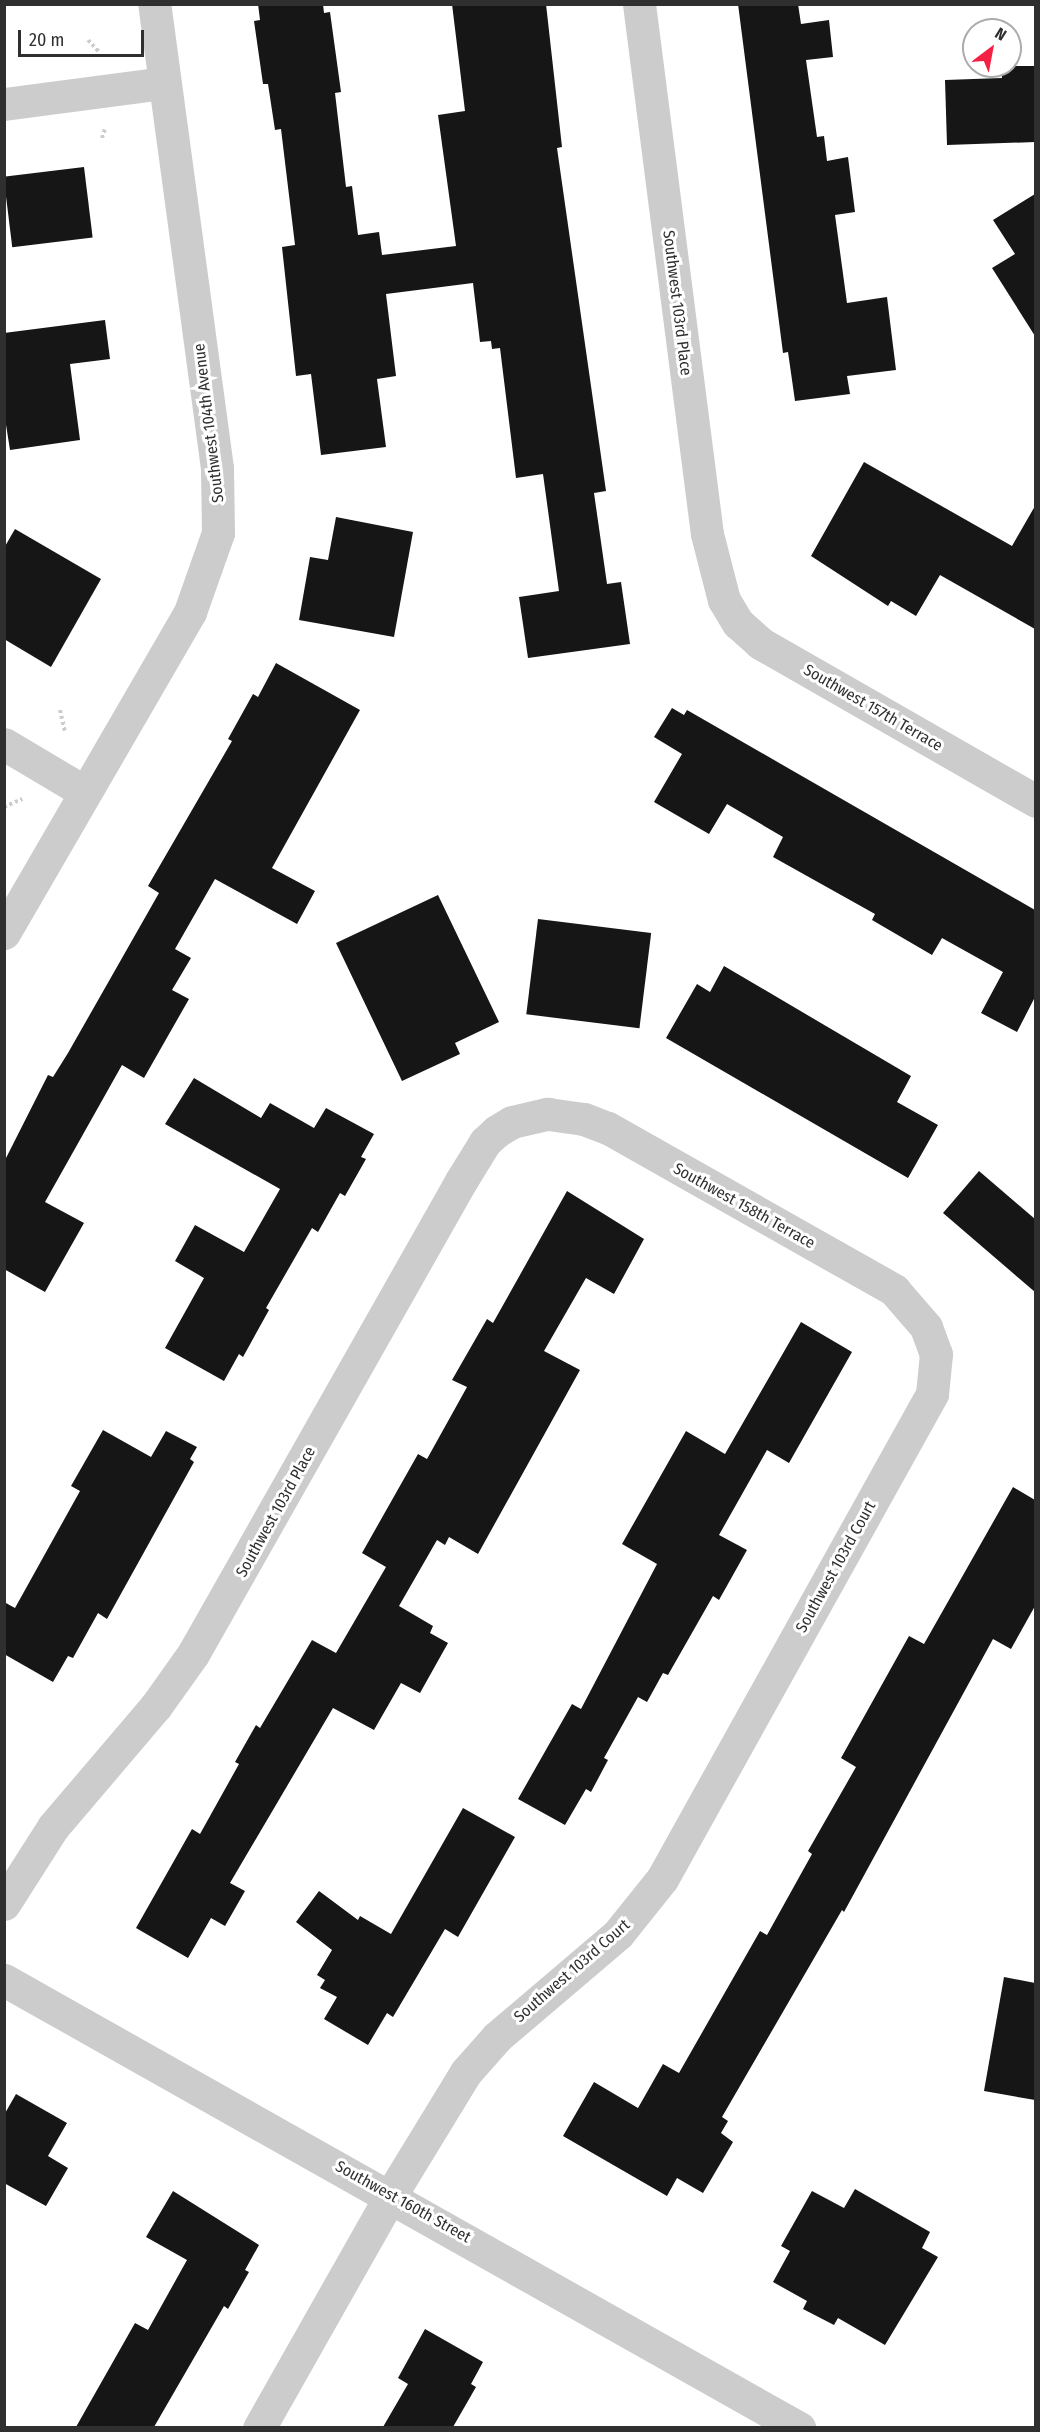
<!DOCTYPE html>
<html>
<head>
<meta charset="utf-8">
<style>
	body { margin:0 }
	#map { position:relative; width:1040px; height:2432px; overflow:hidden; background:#fff; font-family:"Fira Sans Condensed",sans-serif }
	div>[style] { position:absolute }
	.building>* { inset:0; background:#161616; transform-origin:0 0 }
	.path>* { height:4px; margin-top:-2px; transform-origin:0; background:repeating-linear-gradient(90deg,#ccc 0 3px,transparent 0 6px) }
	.minor>* { height:33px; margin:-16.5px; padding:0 16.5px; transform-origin:16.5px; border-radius:16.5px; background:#ccc }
	.tertiary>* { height:33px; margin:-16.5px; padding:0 16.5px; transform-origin:16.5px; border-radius:16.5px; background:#ccc }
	span { translate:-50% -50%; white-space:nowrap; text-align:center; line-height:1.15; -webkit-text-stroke:6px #fff; paint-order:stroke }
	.street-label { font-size:16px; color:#2f2f2f }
	.frame { position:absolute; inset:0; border:6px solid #2f2f2f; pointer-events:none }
	.north { position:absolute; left:962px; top:18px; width:60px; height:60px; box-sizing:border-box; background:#fff; border:2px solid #acacac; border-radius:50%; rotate:32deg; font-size:16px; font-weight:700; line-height:24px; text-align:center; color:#2f2f2f }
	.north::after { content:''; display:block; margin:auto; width:21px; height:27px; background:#f62045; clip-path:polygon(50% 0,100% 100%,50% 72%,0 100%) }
	.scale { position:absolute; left:18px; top:30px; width:126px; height:27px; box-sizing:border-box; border:3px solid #2f2f2f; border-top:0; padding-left:8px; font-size:18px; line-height:21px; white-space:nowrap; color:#2f2f2f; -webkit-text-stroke:4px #fff; paint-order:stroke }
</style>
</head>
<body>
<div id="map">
	<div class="building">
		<div style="clip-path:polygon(258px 4px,323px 4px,324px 13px,330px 12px,341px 92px,335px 93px,346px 187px,352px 186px,358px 235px,379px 232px,382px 255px,456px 246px,438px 115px,465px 111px,452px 4px,546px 4px,562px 147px,557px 148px,606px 491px,594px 493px,607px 584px,621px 582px,630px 644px,528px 658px,519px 597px,559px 591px,543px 474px,516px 478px,500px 348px,492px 349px,491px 341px,480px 342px,473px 283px,386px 294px,396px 376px,377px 379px,386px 447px,321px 455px,311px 374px,296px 376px,282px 247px,295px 245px,281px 129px,275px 130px,268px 84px,263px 84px,254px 21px,260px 20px)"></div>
		<div style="clip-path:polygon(738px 4px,798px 4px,801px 24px,829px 20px,833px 57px,806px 60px,817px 137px,824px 136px,827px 161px,848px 157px,855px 212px,835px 215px,847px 303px,887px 297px,896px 370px,847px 376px,850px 394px,795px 401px,788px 352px,783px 353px)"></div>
		<div style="clip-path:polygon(1001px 66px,1035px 66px,1035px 142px,947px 145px,945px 80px,1002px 78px)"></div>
		<div style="left:84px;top:167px;width:71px;height:81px;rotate:83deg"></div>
		<div style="clip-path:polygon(1035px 194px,1035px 336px,992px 268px,1015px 254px,993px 220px)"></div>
		<div style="clip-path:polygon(105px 320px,110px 359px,70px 364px,80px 440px,10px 450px,4px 412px,4px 333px)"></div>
		<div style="clip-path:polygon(864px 462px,1012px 546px,1035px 506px,1035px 629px,940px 575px,916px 616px,891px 601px,888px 606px,811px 556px)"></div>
		<div style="clip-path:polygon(336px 517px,413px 532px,394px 637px,299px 620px,310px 557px,328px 560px)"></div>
		<div style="clip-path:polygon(15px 529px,101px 579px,51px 667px,4px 639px,4px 548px)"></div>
		<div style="clip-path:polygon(276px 663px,360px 710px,272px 868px,315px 891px,297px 924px,215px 879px,175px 949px,191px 958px,172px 990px,189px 999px,144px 1078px,122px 1065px,45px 1202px,84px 1223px,45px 1292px,4px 1269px,4px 1162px,48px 1075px,53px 1077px,68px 1053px,159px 893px,148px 886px,232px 741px,228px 739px,253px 694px,258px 697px)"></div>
		<div style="clip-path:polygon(672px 708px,684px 715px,687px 710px,1035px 910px,1035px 997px,1017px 1032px,981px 1013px,1003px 972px,942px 938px,932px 955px,872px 920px,875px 914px,773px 857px,783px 837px,727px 804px,709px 834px,654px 802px,682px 754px,654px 737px)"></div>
		<div style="clip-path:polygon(438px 895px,499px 1022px,455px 1043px,460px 1054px,402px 1081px,336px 943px)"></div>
		<div style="left:538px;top:919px;width:114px;height:96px;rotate:7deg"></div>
		<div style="clip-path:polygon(724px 966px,911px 1076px,897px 1102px,938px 1125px,908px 1178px,666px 1038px,697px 984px,710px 992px)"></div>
		<div style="clip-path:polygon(194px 1078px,261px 1118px,270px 1103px,314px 1128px,326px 1108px,374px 1134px,361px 1157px,366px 1159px,345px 1196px,340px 1193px,318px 1232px,312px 1228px,266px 1308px,269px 1310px,243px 1357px,239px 1354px,224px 1381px,165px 1348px,204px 1278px,175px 1261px,195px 1225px,244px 1252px,280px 1189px,165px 1124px)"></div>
		<div style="clip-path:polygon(979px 1171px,1035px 1219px,1035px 1292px,943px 1213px)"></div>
		<div style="clip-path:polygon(567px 1191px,644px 1239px,614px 1294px,586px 1278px,544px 1351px,580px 1370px,478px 1554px,449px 1537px,445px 1545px,437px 1540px,399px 1606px,433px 1626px,430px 1633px,448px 1643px,420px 1693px,401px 1683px,374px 1730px,333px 1708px,230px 1883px,245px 1891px,225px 1926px,211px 1918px,188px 1958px,136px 1928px,192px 1829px,200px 1834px,239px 1764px,235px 1762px,256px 1725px,260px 1728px,312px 1640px,336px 1653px,386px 1567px,362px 1553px,418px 1454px,427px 1459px,467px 1387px,452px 1380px,487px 1319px,493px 1323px)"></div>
		<div style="clip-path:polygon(801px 1322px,852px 1352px,789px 1463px,767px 1450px,719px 1535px,747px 1550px,719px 1600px,713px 1596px,668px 1675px,663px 1673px,647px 1702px,638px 1697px,604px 1758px,608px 1760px,591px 1792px,586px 1789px,565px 1825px,518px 1799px,572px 1704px,581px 1709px,657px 1564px,622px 1544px,686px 1431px,725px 1454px)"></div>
		<div style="clip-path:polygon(103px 1430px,151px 1457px,166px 1431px,197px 1447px,190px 1459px,194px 1462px,107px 1619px,98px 1613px,73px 1658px,68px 1656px,53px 1682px,4px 1654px,4px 1602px,15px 1608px,80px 1491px,71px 1486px)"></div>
		<div style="clip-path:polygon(1013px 1487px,1035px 1500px,1035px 1606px,1011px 1649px,993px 1639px,844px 1912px,842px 1910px,722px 2117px,728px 2121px,721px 2133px,733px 2142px,703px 2193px,677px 2178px,667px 2196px,563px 2136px,594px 2082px,638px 2108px,663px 2064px,679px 2073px,760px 1931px,767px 1935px,812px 1854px,808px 1851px,856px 1767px,841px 1758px,909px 1636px,924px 1644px)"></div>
		<div style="clip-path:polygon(463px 1808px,515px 1837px,458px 1937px,445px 1929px,393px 2017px,387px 2013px,368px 2045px,324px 2019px,337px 1997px,320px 1988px,325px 1980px,317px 1975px,332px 1950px,296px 1922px,319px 1891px,358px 1920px,360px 1916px,391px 1934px)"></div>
		<div style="clip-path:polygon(1004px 1977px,1035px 1983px,1035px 2100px,984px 2091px)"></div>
		<div style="clip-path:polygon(16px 2094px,67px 2123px,48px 2156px,68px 2168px,46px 2206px,4px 2183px,4px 2115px)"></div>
		<div style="clip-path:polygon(855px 2189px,930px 2232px,922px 2248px,938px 2257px,885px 2345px,838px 2318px,834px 2325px,803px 2309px,807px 2301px,773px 2282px,790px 2251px,781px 2246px,812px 2191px,844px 2208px)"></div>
		<div style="clip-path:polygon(173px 2191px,259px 2245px,245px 2270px,249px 2272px,228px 2309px,224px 2306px,154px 2427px,76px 2427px,135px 2323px,148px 2330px,187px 2260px,146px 2237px)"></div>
		<div style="clip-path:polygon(425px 2329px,483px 2362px,471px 2384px,476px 2387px,453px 2427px,383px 2427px,408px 2384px,398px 2378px)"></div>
	</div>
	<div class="path">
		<div style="left:88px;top:40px;width:18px;rotate:47deg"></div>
		<div style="left:102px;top:138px;width:9px;rotate:-72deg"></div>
		<div style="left:60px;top:710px;width:22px;rotate:77deg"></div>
		<div style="left:4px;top:807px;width:20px;rotate:-24deg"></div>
	</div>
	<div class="minor">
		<div style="left:639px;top:4px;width:534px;rotate:82.69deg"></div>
		<div style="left:707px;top:534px;width:68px;rotate:75.6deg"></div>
		<div style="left:724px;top:600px;width:27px;rotate:59deg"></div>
		<div style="left:738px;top:623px;width:30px;rotate:42deg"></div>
		<div style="left:760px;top:643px;width:318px;rotate:29.8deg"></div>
		<div style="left:4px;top:104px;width:161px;rotate:-7.5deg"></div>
		<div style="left:4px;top:744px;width:94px;rotate:30.7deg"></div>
		<div style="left:4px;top:933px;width:371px;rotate:-59.9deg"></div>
		<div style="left:190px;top:612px;width:84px;rotate:-70.5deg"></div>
		<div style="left:218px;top:533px;width:65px;rotate:-90.9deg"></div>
		<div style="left:217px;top:468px;width:468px;rotate:-97.7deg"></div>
		<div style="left:4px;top:1904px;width:91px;rotate:-57.5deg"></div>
		<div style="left:53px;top:1827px;width:159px;rotate:-49.6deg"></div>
		<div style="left:156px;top:1706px;width:64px;rotate:-54.6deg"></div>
		<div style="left:193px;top:1654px;width:544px;rotate:-60.46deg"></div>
		<div style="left:461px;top:1181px;width:46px;rotate:-58.4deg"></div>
		<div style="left:485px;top:1142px;width:16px;rotate:-43deg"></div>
		<div style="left:497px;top:1131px;width:17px;rotate:-31deg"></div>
		<div style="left:512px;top:1122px;width:37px;rotate:-13deg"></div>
		<div style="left:548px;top:1114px;width:36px;rotate:8deg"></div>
		<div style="left:584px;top:1119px;width:26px;rotate:21deg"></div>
		<div style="left:608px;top:1128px;width:329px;rotate:29.5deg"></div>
		<div style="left:894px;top:1290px;width:49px;rotate:49.1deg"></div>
		<div style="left:926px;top:1327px;width:29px;rotate:70deg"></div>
		<div style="left:936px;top:1354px;width:40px;rotate:95.7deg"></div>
		<div style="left:932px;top:1394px;width:555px;rotate:119.1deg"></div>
		<div style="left:662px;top:1879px;width:70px;rotate:128.7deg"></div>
		<div style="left:618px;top:1934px;width:159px;rotate:139.6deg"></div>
		<div style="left:497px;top:2037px;width:47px;rotate:131.5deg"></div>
		<div style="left:466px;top:2072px;width:144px;rotate:121.4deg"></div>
		<div style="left:391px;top:2195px;width:268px;rotate:119.5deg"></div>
	</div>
	<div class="tertiary">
		<div style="left:4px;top:1980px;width:913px;rotate:29.4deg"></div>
	</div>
	<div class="street-label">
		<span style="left:677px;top:303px;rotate:83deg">Southwest 103rd Place</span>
		<span style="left:209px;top:423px;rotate:-97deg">Southwest 104th Avenue</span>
		<span style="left:873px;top:708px;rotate:30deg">Southwest 157th Terrace</span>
		<span style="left:744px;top:1206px;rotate:29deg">Southwest 158th Terrace</span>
		<span style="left:276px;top:1512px;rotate:-61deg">Southwest 103rd Place</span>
		<span style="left:836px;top:1567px;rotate:-61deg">Southwest 103rd Court</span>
		<span style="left:572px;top:1971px;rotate:-41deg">Southwest 103rd Court</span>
		<span style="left:403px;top:2202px;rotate:29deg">Southwest 160th Street</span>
	</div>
	<div class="frame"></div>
	<div class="north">N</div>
	<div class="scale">20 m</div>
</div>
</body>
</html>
